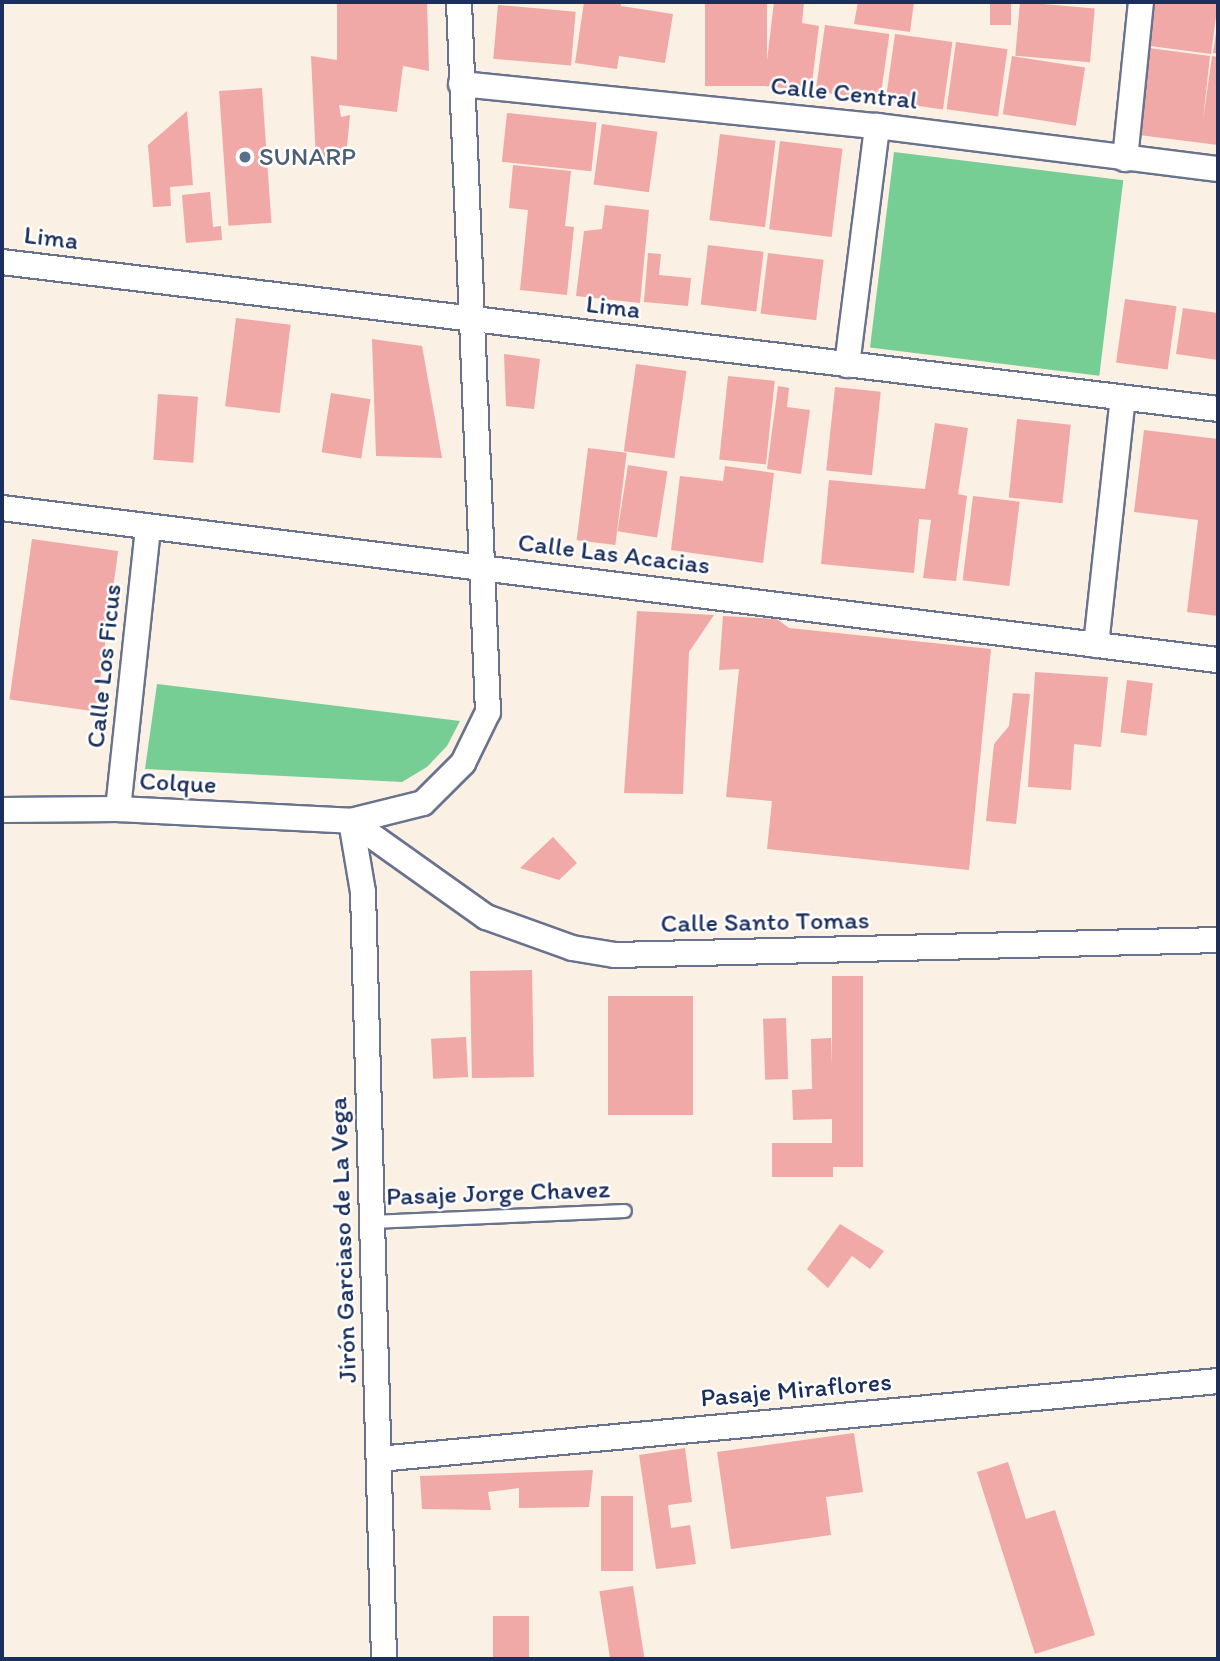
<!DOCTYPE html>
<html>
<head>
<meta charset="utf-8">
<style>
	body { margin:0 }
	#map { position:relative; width:1220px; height:1661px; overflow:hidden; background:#faf0e3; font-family:Itim,sans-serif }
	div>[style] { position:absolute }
	.green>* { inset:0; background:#76ce94; transform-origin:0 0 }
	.building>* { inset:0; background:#f0a9a7; transform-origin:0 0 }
	.roads { filter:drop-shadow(2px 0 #69738d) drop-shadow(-2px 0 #69738d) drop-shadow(0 2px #69738d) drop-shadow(0 -2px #69738d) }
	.lane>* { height:12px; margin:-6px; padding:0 6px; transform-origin:6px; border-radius:6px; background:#fff }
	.street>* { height:24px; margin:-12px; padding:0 12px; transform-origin:12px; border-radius:12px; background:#fff }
	.dots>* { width:19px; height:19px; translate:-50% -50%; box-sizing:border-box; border:4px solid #fff; border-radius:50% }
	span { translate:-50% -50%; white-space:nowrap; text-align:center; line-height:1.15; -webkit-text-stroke:5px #fff; paint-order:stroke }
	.street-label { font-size:26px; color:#1b2f5e }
	.service-label { font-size:26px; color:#4e5e75 }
	.left { translate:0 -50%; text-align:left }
	.frame { position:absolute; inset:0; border:4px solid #1b2f5e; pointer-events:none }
</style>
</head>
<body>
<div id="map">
	<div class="green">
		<div style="left:894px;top:152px;width:231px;height:197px;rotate:7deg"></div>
		<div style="clip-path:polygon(157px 684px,460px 721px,447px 746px,427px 767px,402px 782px,145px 769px)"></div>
	</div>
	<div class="building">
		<div style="clip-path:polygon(337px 2px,427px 2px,429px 71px,403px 66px,397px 112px,339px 105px,341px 117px,350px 115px,345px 167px,316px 161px,311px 56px,337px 60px)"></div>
		<div style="clip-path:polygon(584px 2px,621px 2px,621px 6px,673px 14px,665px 63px,619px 56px,617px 69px,575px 63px)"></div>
		<div style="left:705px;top:2px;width:62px;height:84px"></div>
		<div style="clip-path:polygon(774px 2px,804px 2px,802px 23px,819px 26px,811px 91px,764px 86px)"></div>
		<div style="clip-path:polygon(858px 2px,914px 2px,910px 32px,854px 24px)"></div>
		<div style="left:990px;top:2px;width:21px;height:23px"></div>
		<div style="left:1020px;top:2px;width:75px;height:54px;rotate:5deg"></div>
		<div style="clip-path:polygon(1155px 2px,1218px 2px,1211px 54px,1150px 46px)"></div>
		<div style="left:498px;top:5px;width:78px;height:54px;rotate:5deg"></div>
		<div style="left:825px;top:25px;width:65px;height:67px;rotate:8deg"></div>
		<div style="clip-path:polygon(1217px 26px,1218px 26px,1218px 54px,1213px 53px)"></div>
		<div style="left:895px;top:34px;width:58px;height:68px;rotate:8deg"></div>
		<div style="left:956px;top:42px;width:52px;height:68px;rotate:8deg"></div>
		<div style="clip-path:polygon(1149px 48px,1210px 56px,1203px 120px,1212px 56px,1218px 57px,1218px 145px,1139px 135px)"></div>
		<div style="left:1012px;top:56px;width:74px;height:59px;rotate:9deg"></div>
		<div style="left:262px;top:88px;width:135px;height:43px;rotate:86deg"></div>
		<div style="clip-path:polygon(187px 111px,193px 185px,170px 187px,171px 206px,153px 207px,148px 145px)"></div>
		<div style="left:507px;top:113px;width:90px;height:49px;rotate:6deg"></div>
		<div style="left:602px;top:124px;width:56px;height:61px;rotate:8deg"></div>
		<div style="left:720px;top:134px;width:56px;height:87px;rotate:7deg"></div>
		<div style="left:780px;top:141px;width:63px;height:89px;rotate:7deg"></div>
		<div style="clip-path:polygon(513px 165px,571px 171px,565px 226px,574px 227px,567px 295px,520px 290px,528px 210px,509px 208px)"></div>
		<div style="clip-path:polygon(210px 192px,213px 227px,221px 226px,222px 240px,186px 243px,182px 195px)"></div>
		<div style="clip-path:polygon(605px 205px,649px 210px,640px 303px,576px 296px,584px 231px,602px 229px)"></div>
		<div style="left:708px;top:245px;width:56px;height:60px;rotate:7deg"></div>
		<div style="clip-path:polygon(648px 253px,661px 254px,659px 275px,691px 278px,688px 306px,644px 302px)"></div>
		<div style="left:768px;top:253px;width:56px;height:61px;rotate:7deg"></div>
		<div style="left:1125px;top:299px;width:52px;height:64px;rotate:8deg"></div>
		<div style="clip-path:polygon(1183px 308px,1218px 313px,1218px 360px,1176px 354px)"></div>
		<div style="left:236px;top:318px;width:55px;height:89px;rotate:7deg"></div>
		<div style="clip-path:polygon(372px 339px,422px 346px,442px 458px,376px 456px)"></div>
		<div style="clip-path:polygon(504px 354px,540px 359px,534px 409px,506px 406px)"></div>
		<div style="left:636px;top:364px;width:51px;height:88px;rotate:8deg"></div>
		<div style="left:728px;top:376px;width:47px;height:84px;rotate:6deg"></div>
		<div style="clip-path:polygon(778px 386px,789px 388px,787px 407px,810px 410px,801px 474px,767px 469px)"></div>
		<div style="left:835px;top:387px;width:46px;height:84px;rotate:6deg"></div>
		<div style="left:331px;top:393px;width:40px;height:60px;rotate:9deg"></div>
		<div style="left:158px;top:394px;width:40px;height:66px;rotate:4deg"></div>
		<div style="left:1017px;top:419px;width:54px;height:79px;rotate:6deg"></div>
		<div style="clip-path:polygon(935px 423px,968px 428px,958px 494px,967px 496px,956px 581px,923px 578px,931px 520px,919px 519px,914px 573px,821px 564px,829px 480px,925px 489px)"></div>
		<div style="clip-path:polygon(1144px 430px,1218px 439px,1218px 616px,1187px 612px,1198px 520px,1134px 512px)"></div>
		<div style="left:588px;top:448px;width:39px;height:93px;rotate:7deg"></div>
		<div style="left:628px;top:465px;width:40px;height:67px;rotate:9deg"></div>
		<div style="clip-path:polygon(725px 466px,774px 473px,763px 563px,671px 550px,680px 476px,723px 481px)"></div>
		<div style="left:973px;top:496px;width:47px;height:85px;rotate:7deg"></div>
		<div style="left:32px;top:539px;width:87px;height:162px;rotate:8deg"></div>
		<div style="clip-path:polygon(637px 611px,714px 615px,689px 652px,683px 794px,624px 793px)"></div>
		<div style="clip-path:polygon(723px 616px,777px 619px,789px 628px,991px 649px,969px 870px,767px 849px,772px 801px,726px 797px,739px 669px,719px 670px)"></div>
		<div style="clip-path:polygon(1035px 672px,1108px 677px,1101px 747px,1074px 744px,1071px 790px,1028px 787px)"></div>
		<div style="left:1127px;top:680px;width:26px;height:53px;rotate:7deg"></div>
		<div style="clip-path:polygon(1013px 693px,1030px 694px,1016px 824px,986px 821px,994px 744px,1009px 726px)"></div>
		<div style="clip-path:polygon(553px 837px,577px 863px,559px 880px,520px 868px)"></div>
		<div style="left:532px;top:970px;width:107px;height:62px;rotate:89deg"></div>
		<div style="left:832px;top:976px;width:31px;height:191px"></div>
		<div style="left:608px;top:996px;width:85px;height:119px"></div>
		<div style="left:786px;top:1018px;width:61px;height:23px;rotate:88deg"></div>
		<div style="left:466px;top:1037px;width:40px;height:35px;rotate:87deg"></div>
		<div style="clip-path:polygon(831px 1038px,834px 1119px,793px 1120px,792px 1090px,812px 1089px,811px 1039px)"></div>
		<div style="left:772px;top:1143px;width:61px;height:34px"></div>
		<div style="clip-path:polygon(840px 1224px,884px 1251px,870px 1269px,852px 1256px,828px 1288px,807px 1269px)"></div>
		<div style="clip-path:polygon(854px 1433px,863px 1492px,826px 1497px,831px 1535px,731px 1549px,717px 1452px)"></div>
		<div style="clip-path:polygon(685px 1448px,692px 1502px,668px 1505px,671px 1528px,690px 1525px,696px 1564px,656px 1569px,639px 1455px)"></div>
		<div style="clip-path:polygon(1008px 1462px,1026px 1519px,1055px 1510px,1095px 1635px,1035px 1654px,977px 1472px)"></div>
		<div style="clip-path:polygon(593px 1470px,589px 1507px,519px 1508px,519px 1488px,488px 1492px,491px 1510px,422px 1509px,420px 1476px)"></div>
		<div style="left:633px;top:1496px;width:75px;height:32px;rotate:90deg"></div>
		<div style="left:633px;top:1586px;width:74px;height:34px;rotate:81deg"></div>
		<div style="left:493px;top:1616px;width:36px;height:43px"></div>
	</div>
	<div class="roads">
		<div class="lane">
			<div style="left:372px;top:1222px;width:253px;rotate:-2.5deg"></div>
		</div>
		<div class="street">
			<div style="left:461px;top:84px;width:418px;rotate:5.8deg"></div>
			<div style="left:877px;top:126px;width:344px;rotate:7.2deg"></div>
			<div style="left:1125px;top:159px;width:158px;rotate:-84.2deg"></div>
			<div style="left:2px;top:262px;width:1225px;rotate:6.89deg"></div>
			<div style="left:847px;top:365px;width:241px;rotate:-82.8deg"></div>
			<div style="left:2px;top:508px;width:1225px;rotate:7.13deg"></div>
			<div style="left:1096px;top:645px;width:248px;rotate:-83.8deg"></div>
			<div style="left:118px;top:809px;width:283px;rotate:-83.9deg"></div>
			<div style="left:2px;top:810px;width:116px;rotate:-0.5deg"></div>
			<div style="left:118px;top:809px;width:233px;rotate:2.9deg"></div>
			<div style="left:351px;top:821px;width:74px;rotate:-14deg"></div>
			<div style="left:423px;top:803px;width:57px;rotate:-45deg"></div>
			<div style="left:463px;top:763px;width:57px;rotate:-63.9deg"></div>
			<div style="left:488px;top:712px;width:711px;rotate:-92.34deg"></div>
			<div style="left:351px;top:821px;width:166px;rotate:35.4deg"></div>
			<div style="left:486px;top:917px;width:91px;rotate:19.8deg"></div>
			<div style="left:572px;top:948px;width:44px;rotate:9.2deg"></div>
			<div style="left:615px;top:955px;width:603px;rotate:-1.42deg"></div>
			<div style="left:351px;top:821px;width:72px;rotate:80.4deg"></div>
			<div style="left:363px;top:892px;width:767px;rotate:88.43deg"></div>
			<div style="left:379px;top:1459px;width:843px;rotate:-5.31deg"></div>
		</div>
	</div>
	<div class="dots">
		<div style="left:245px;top:157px;background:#5c6f8a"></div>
	</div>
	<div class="street-label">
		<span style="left:844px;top:93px;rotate:6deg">Calle Central</span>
		<span style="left:51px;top:238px;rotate:7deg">Lima</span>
		<span style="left:613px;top:307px;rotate:7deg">Lima</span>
		<span style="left:614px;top:554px;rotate:7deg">Calle Las Acacias</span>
		<span style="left:104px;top:666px;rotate:-84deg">Calle Los Ficus</span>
		<span style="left:178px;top:783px;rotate:3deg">Colque</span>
		<span style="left:765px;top:922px;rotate:-1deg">Calle Santo Tomas</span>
		<span style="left:498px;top:1193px;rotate:-2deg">Pasaje Jorge Chavez</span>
		<span style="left:343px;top:1240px;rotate:-92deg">Jirón Garciaso de La Vega</span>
		<span style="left:796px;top:1390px;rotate:-5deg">Pasaje Miraflores</span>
	</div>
	<div class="service-label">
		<span class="left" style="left:259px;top:157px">SUNARP</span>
	</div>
	<div class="frame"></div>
</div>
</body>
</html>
